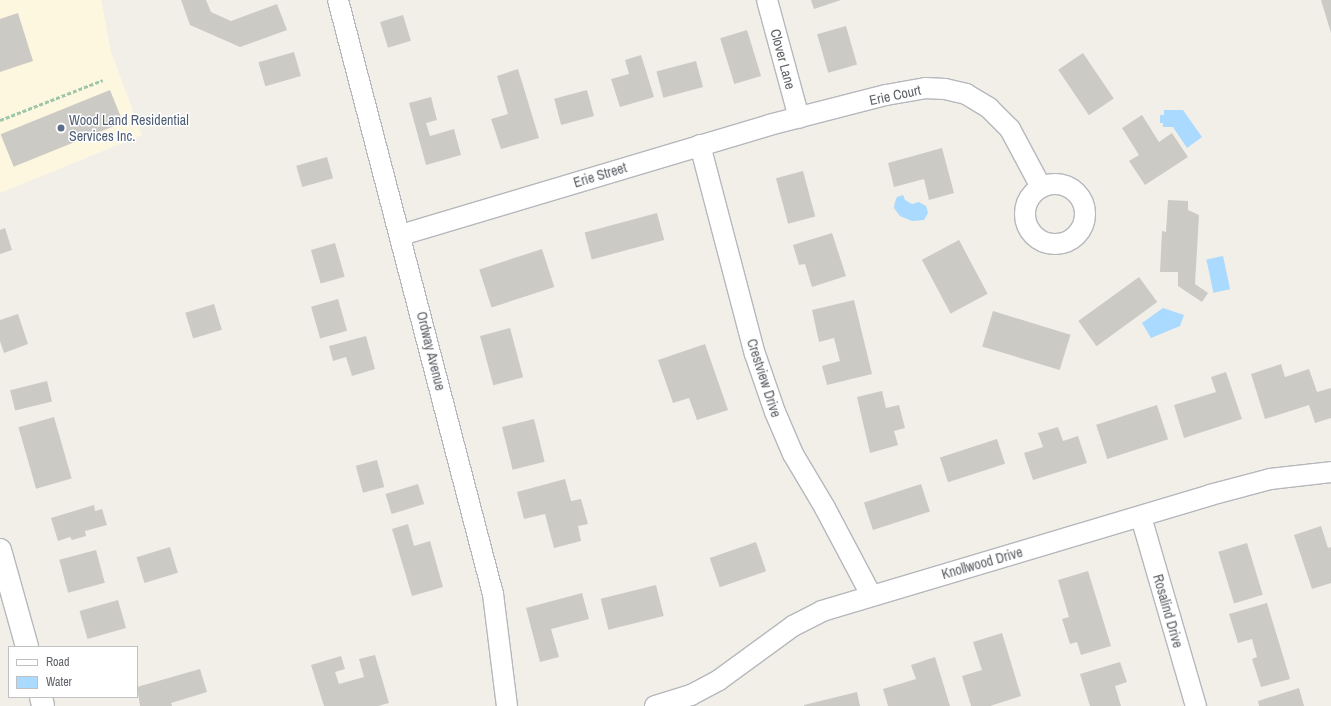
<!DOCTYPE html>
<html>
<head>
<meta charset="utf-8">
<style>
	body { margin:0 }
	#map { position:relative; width:1331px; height:706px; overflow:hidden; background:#f1efe8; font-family:"Archivo Narrow",sans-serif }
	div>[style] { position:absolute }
	.commercial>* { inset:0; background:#fef7e0 }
	.water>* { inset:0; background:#aadaff; transform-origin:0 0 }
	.building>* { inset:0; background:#cccac5; transform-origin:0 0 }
	.path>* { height:2.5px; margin-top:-1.25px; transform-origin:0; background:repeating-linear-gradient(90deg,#9cc7a9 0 4px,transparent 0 6px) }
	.roads { filter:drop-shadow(1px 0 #b5b8bc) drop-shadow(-1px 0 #b5b8bc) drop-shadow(0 1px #b5b8bc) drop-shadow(0 -1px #b5b8bc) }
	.street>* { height:20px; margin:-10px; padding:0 10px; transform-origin:10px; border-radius:10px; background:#fff }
	.street>.ring { margin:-10px; padding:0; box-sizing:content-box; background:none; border:20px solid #fff; border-radius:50% }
	.secondary>* { height:22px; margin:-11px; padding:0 11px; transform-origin:11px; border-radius:11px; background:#fff }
	.dots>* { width:11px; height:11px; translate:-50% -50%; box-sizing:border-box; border:2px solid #fff; border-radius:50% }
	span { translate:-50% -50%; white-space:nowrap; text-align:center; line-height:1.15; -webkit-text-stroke:3px #fff; paint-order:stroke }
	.street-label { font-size:14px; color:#5f6368 }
	.service-label { font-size:14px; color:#4e5e75 }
	.left { translate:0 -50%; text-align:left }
	.legend { position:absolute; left:8px; top:646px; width:130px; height:52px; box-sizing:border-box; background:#fff; border:1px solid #bfc1c3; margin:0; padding:5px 7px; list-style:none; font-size:12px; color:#5f6368 }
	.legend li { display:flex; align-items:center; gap:8px; height:20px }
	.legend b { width:20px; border:1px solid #bfc1c3 }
</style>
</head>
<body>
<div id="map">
	<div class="commercial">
		<div style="clip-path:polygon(0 0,101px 0,111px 52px,142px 135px,0 193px)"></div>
	</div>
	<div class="water">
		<div style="clip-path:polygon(1164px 110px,1183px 110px,1202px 137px,1187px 148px,1173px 127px,1163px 127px,1163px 123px,1160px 123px,1160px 115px,1164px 115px)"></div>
		<div style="clip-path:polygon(903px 195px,905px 200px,912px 204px,919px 202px,926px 206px,928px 213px,924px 220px,912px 221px,900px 216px,894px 208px,895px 202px,897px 197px)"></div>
		<div style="left:1223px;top:256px;width:34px;height:17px;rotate:78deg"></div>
		<div style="clip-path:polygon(1163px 308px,1184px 315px,1180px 326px,1151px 338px,1142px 323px)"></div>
	</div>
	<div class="building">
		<div style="clip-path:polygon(181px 0,206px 0,211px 12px,231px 21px,277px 4px,287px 30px,240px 47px,190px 25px)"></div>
		<div style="clip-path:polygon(811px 0,841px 0,814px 9px)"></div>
		<div style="clip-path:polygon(1321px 0,1331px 0,1331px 33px)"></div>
		<div style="clip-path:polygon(18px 13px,33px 61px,0 72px,0 19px)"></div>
		<div style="left:403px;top:15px;width:27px;height:24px;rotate:73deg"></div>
		<div style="left:846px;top:26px;width:40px;height:30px;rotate:74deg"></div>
		<div style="left:747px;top:30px;width:48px;height:28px;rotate:73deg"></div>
		<div style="left:294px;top:52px;width:25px;height:37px;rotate:74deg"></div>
		<div style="left:1083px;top:53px;width:55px;height:30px;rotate:56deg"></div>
		<div style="clip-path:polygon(641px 55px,654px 97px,620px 107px,611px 79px,629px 74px,625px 60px)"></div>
		<div style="left:696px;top:61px;width:27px;height:41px;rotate:75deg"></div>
		<div style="clip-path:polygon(518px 69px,539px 138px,501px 149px,491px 119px,508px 114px,497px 76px)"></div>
		<div style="left:110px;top:90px;width:35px;height:118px;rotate:68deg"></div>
		<div style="left:587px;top:90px;width:27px;height:34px;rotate:75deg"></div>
		<div style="clip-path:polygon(431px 97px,437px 120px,426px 123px,430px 136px,454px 129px,461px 155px,426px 165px,409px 103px)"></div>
		<div style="clip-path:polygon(1142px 115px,1159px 142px,1172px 133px,1188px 157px,1145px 185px,1129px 161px,1139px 155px,1122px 128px)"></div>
		<div style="clip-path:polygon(942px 148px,954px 193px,929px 200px,924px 179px,894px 187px,888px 163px)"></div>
		<div style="left:327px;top:157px;width:22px;height:32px;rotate:74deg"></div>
		<div style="left:803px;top:171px;width:47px;height:28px;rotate:75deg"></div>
		<div style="clip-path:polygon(1168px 200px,1188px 201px,1188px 210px,1199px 215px,1195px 284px,1208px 293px,1202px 302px,1178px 286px,1178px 272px,1160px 272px,1162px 231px,1166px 232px)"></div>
		<div style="left:657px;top:213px;width:28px;height:75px;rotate:75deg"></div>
		<div style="clip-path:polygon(5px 228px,12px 250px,0 254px,0 230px)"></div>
		<div style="clip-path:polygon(832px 233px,846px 276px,812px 287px,805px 264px,799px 265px,793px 245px)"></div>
		<div style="left:959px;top:240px;width:61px;height:42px;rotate:62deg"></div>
		<div style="left:335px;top:243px;width:35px;height:25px;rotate:74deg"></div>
		<div style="left:542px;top:249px;width:40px;height:66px;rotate:72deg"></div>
		<div style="left:1139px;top:277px;width:31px;height:75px;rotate:54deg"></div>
		<div style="left:338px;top:299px;width:33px;height:28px;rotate:74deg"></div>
		<div style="clip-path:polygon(854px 300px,872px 374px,827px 385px,822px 366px,840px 361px,834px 338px,819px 342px,812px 310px)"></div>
		<div style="left:214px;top:304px;width:27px;height:30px;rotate:73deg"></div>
		<div style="left:993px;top:311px;width:81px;height:37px;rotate:17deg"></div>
		<div style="clip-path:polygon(18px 314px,28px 344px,4px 353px,0 341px,0 320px)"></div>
		<div style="left:510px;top:328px;width:51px;height:31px;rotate:75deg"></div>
		<div style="clip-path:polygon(366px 336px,375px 369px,352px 376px,346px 357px,333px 361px,329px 346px)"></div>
		<div style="clip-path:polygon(705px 344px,728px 410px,697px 420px,689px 398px,673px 403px,658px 360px)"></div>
		<div style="clip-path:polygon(1281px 364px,1285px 377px,1309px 369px,1317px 392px,1331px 388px,1331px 418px,1315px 423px,1309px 405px,1265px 419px,1251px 374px)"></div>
		<div style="clip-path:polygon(1226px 372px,1242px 419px,1184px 438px,1174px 405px,1216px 392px,1211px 377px)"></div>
		<div style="left:47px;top:381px;width:21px;height:38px;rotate:76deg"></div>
		<div style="clip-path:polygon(882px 391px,886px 408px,899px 405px,905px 428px,894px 431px,898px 445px,870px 453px,857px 397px)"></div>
		<div style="left:1157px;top:405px;width:36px;height:64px;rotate:72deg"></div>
		<div style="left:54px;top:417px;width:64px;height:37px;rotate:74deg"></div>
		<div style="left:534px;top:419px;width:44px;height:33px;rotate:76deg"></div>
		<div style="clip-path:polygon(1058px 427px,1063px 441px,1078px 436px,1087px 463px,1033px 480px,1024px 453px,1043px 447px,1038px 433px)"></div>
		<div style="left:997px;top:439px;width:26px;height:60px;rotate:72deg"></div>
		<div style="left:377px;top:460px;width:28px;height:22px;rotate:75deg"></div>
		<div style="clip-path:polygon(565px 479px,571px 501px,581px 499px,588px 524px,578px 526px,581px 541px,554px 548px,545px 514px,524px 519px,517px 492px)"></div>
		<div style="left:418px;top:484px;width:21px;height:34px;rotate:73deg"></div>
		<div style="left:921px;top:484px;width:29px;height:60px;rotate:72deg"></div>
		<div style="clip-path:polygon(94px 505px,95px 511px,102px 509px,107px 525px,85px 531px,86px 536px,72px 540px,70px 537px,58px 541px,51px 518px)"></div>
		<div style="clip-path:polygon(408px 524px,414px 546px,430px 541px,443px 587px,412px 596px,392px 529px)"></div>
		<div style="clip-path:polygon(1321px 526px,1328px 548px,1331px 547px,1331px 583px,1312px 589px,1294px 535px)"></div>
		<div style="left:756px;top:542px;width:31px;height:49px;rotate:71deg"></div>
		<div style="left:1247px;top:543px;width:54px;height:30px;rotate:73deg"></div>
		<div style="left:170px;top:547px;width:27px;height:35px;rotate:73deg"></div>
		<div style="left:96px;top:550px;width:34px;height:38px;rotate:75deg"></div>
		<div style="clip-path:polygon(1088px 571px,1111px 646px,1081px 655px,1077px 642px,1070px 644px,1062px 619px,1069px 617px,1058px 580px)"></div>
		<div style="left:656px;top:585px;width:32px;height:57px;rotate:76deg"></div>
		<div style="clip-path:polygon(582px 593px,589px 619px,551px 629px,559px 657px,540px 662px,526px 608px)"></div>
		<div style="left:118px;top:600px;width:29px;height:40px;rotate:74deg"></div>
		<div style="clip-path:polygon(1267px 603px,1290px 679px,1261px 687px,1252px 659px,1257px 657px,1252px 639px,1238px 643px,1229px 614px)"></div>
		<div style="clip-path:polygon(1002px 633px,1021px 696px,990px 706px,971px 706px,962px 676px,982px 670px,973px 642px)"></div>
		<div style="clip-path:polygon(375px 655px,389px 703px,378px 706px,324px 706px,311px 665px,341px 656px,345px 669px,335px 672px,339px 684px,364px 677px,359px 659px)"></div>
		<div style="clip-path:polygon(935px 657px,950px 706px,888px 706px,883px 689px,916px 679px,911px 665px)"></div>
		<div style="clip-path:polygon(1120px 662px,1127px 682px,1115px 686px,1121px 706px,1090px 706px,1080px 674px)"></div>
		<div style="clip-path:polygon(200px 669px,207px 692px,171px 703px,172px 706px,140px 706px,137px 687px)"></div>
		<div style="clip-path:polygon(1299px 688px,1304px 706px,1259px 706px,1258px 701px)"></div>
		<div style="clip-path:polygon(857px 692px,860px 706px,804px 706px,804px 705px)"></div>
	</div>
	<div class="path">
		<div style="left:0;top:120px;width:110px;rotate:-21.2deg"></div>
	</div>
	<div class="roads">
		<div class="street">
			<div style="left:338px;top:0;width:614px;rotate:75.38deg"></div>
			<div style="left:493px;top:594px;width:113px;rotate:82.9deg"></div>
			<div style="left:767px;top:0;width:122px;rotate:74.8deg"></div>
			<div style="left:700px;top:145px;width:216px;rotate:75.3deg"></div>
			<div style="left:755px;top:354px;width:61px;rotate:71deg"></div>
			<div style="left:775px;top:412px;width:46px;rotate:66.8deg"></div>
			<div style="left:793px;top:454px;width:63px;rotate:59.3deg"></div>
			<div style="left:825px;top:508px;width:98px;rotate:62.1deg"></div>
			<div class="ring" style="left:1025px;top:184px;width:40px;height:40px"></div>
			<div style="left:401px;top:235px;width:384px;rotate:-16.6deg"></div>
			<div style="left:769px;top:125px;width:121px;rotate:-14.4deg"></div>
			<div style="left:886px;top:95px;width:40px;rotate:-10deg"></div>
			<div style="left:925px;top:88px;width:20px;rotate:3deg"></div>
			<div style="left:945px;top:89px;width:22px;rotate:13deg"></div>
			<div style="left:966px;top:94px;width:27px;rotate:31deg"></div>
			<div style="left:989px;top:108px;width:30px;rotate:45deg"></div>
			<div style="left:1010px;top:129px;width:66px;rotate:61.9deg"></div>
			<div style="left:1141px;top:517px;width:197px;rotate:73.8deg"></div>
			<div style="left:655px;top:706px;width:38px;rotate:-17deg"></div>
			<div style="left:691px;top:695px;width:32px;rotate:-28deg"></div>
			<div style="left:719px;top:680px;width:92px;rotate:-36.1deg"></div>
			<div style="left:793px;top:626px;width:33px;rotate:-27deg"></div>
			<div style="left:822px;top:611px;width:405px;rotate:-16.6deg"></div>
			<div style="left:1210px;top:495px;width:62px;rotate:-14.9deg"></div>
			<div style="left:1270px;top:479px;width:61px;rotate:-6.5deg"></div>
		</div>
		<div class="secondary">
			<div style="left:0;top:550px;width:101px;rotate:74.4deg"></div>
			<div style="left:41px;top:697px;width:9px;rotate:77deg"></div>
		</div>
	</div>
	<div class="dots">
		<div style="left:61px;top:128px;background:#5c6f8a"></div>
	</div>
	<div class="street-label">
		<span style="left:783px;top:59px;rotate:75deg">Clover Lane</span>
		<span style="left:895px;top:95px;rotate:-12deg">Erie Court</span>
		<span style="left:600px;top:175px;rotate:-17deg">Erie Street</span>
		<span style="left:431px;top:351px;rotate:76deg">Ordway Avenue</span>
		<span style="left:764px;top:378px;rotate:72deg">Crestview Drive</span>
		<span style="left:982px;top:563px;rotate:-16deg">Knollwood Drive</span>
		<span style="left:1168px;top:611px;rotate:74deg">Rosalind Drive</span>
	</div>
	<div class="service-label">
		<span class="left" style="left:69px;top:128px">Wood Land Residential<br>Services Inc.</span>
	</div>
	<ul class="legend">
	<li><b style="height:5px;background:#fff"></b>Road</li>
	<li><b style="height:11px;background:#aadaff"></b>Water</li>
	</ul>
</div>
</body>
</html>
